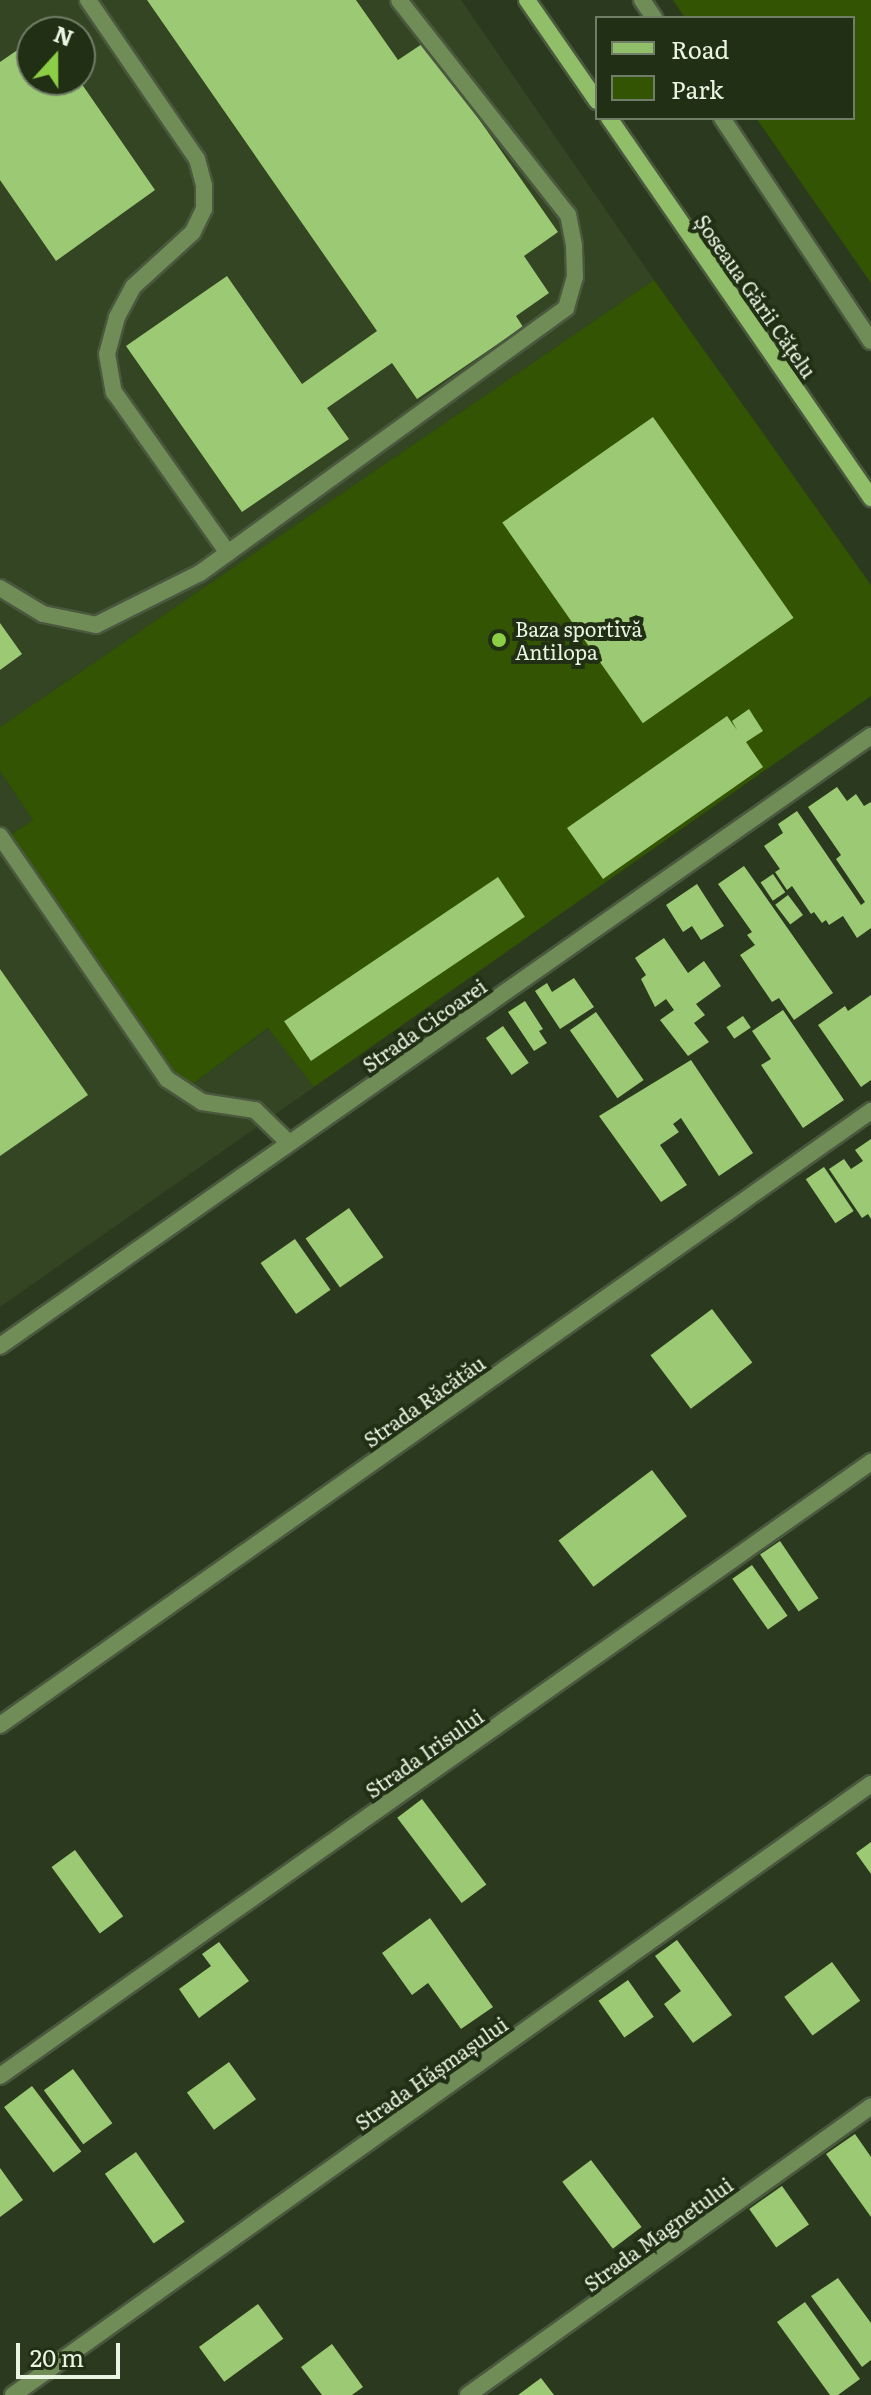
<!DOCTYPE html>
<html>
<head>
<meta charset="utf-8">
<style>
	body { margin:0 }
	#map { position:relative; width:871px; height:2395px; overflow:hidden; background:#2b3a1e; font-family:Literata,serif }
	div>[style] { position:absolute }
	.built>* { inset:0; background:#334523 }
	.green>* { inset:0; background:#325403 }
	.building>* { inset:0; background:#9cc974; transform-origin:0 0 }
	.roads { filter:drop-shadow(2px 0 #4a583e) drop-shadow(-2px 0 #4a583e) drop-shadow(0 2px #4a583e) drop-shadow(0 -2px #4a583e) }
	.lane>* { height:16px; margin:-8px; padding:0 8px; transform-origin:8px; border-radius:8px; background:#708d58 }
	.street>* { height:16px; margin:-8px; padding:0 8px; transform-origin:8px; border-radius:8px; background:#708d58 }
	.secondary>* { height:16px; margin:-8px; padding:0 8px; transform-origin:8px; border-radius:8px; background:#91bf69 }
	.dots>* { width:22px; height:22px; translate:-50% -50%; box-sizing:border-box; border:4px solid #213015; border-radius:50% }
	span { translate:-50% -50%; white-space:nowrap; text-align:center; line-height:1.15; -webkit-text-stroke:8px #213015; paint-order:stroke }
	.street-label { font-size:20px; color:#eaf4e3 }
	.poi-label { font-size:20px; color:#eaf4e3 }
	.left { translate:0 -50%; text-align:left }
	.legend { position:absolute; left:595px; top:16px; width:260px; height:104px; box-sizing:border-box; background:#213015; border:2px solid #717e67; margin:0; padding:10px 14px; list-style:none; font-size:24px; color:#eaf4e3 }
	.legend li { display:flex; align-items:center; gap:16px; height:40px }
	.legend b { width:40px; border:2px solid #717e67 }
	.north { position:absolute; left:16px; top:16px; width:80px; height:80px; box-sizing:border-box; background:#213015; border:2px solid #717e67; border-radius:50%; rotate:21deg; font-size:22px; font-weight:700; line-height:32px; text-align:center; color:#eaf4e3 }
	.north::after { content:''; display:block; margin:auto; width:28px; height:36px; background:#8cce45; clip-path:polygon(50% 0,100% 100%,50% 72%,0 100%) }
	.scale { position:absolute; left:16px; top:2343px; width:104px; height:36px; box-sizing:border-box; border:4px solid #eaf4e3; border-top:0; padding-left:10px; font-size:24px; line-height:28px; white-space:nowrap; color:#eaf4e3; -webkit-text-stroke:6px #213015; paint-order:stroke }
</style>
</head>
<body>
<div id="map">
	<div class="built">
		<div style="clip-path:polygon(evenodd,0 0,461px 0,654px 280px,0 727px,0 0,32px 32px,80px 32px,80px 80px,32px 80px,32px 32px)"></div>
		<div style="clip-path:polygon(0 771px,33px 820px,4px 839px,187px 1088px,269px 1028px,314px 1087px,0 1307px)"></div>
	</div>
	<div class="green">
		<div style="clip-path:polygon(673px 0,871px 0,871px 283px,756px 118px,853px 118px,853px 18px,685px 18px)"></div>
		<div style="clip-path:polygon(654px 280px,871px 585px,871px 696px,314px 1087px,268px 1028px,187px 1088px,4px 839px,33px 820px,0 771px,0 727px)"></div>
	</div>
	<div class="building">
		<div style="clip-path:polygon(147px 0,356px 0,398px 60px,425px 42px,558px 232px,524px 256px,549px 293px,516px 316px,523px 327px,417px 399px,392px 363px,327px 408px,349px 439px,242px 512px,126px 346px,227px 276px,302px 384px,377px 331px)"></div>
		<div style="clip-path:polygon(32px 40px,32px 80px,79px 80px,155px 190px,56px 261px,0 180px,0 62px)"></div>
		<div style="left:653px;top:417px;width:245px;height:184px;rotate:55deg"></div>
		<div style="clip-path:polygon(0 623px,22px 654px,0 670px)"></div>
		<div style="clip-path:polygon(749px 709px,763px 731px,746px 742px,763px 767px,603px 879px,567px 828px,727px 716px,737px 730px,732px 721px)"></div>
		<div style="clip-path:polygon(837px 787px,847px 801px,856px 794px,864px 806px,871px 802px,871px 928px,857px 938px,843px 916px,829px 925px,826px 920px,822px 923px,814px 912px,811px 914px,792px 886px,787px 890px,775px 872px,780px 869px,764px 846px,783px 833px,778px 824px,797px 811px,861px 905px,865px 902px,836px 859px,841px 855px,808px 807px)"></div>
		<div style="clip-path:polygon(744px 866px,833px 993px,794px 1020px,779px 998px,772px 1002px,740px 955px,755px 945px,747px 935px,752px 932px,718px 884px)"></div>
		<div style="left:773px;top:874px;width:22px;height:15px;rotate:56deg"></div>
		<div style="left:498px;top:877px;width:48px;height:258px;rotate:56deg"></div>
		<div style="clip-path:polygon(697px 884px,724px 926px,701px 940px,692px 926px,683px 932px,666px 905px)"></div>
		<div style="left:788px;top:895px;width:25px;height:16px;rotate:53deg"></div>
		<div style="clip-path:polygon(664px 938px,688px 973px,704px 961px,721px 986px,696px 1004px,705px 1015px,694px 1023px,709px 1042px,688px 1056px,660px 1020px,674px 1010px,666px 999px,655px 1007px,641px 979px,646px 975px,635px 958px)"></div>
		<div style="clip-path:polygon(0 969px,88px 1095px,0 1156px)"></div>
		<div style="clip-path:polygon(574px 978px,594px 1007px,560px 1029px,535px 991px,547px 983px,552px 992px)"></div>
		<div style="clip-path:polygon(871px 995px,871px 1080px,861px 1087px,818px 1025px,845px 1006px,848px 1011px)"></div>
		<div style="clip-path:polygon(525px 1001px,543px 1029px,539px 1031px,547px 1043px,534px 1051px,508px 1012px)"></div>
		<div style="clip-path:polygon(783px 1010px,844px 1100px,803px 1128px,761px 1065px,771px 1059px,752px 1031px)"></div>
		<div style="left:596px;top:1012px;width:83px;height:32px;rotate:55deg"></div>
		<div style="left:743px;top:1016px;width:14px;height:20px;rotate:56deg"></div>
		<div style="left:503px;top:1026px;width:45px;height:21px;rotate:55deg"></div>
		<div style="clip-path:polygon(691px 1060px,753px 1153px,719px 1176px,681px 1118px,673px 1124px,679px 1132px,660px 1145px,687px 1185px,661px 1202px,599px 1116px)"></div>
		<div style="clip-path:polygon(871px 1139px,871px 1219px,868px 1214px,862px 1218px,829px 1169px,844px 1159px,851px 1169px,863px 1161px,855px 1150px)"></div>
		<div style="left:824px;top:1167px;width:53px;height:22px;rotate:56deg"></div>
		<div style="left:349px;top:1208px;width:60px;height:53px;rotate:55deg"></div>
		<div style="left:295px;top:1239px;width:62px;height:42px;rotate:55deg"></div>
		<div style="left:712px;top:1309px;width:67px;height:77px;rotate:53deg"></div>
		<div style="left:652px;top:1470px;width:58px;height:117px;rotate:53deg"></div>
		<div style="left:780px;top:1541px;width:69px;height:24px;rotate:56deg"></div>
		<div style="left:752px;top:1565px;width:62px;height:24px;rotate:55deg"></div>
		<div style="left:422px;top:1799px;width:107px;height:31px;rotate:53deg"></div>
		<div style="clip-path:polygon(871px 1842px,871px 1874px,856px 1853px)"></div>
		<div style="left:75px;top:1850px;width:82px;height:29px;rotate:54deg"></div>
		<div style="clip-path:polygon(430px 1918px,493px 2007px,461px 2029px,428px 1983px,412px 1995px,382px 1953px)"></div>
		<div style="clip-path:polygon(677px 1940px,732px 2015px,693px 2043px,664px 2004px,681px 1991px,655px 1956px)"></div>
		<div style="clip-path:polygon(219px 1942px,249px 1981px,199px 2018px,179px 1989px,211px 1966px,202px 1954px)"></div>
		<div style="left:832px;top:1962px;width:48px;height:59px;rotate:54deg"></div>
		<div style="left:628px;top:1980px;width:45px;height:36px;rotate:55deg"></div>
		<div style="left:229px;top:2062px;width:46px;height:52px;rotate:54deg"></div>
		<div style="left:73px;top:2069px;width:67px;height:36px;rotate:54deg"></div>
		<div style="left:32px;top:2086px;width:82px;height:35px;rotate:53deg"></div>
		<div style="clip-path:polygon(855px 2134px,871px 2157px,871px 2217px,826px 2154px)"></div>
		<div style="left:136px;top:2152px;width:85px;height:38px;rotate:55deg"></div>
		<div style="left:591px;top:2160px;width:84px;height:36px;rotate:53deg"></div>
		<div style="clip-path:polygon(0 2168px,23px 2200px,0 2217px)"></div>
		<div style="left:782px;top:2186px;width:47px;height:40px;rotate:55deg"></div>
		<div style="clip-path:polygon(838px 2278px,871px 2323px,871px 2360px,862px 2367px,811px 2296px)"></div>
		<div style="clip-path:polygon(805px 2302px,860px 2379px,838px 2395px,830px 2395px,777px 2322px)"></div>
		<div style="left:258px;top:2304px;width:43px;height:73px;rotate:54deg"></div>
		<div style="clip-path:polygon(332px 2344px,363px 2387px,352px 2395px,322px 2395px,301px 2367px)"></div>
		<div style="clip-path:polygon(541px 2378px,554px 2395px,518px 2395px)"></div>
	</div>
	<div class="roads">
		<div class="lane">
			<div style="left:88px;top:0;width:193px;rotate:55.6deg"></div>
			<div style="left:197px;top:159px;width:28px;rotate:75deg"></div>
			<div style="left:204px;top:186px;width:23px;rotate:90deg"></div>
			<div style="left:204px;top:209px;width:25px;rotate:116deg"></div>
			<div style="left:193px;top:232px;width:81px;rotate:137.5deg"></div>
			<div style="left:133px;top:287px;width:34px;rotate:118deg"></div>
			<div style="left:117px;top:317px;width:38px;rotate:105deg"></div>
			<div style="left:107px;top:354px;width:39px;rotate:80deg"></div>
			<div style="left:114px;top:392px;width:197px;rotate:54.7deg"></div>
			<div style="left:642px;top:0;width:22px;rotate:56deg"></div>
			<div style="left:722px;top:118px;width:268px;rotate:56.3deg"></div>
			<div style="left:0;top:588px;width:50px;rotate:31.2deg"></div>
			<div style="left:43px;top:614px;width:54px;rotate:11.7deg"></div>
			<div style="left:96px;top:625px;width:116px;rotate:-26.6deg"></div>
			<div style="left:200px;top:573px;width:452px;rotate:-35.9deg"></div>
			<div style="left:566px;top:308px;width:32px;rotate:-74deg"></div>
			<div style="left:575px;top:277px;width:32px;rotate:-92deg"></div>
			<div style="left:574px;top:245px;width:31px;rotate:-101deg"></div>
			<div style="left:568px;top:215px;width:273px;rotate:-128.2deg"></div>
			<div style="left:0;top:836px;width:295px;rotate:55.5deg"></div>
			<div style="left:167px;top:1079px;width:42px;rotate:33.3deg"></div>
			<div style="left:202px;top:1102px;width:54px;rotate:8.6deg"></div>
			<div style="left:255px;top:1110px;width:47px;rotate:44.1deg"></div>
		</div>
		<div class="street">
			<div style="left:0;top:1346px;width:1063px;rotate:-35.01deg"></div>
			<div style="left:0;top:1725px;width:1066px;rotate:-35.18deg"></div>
			<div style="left:0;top:2076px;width:1066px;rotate:-35.18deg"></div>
			<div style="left:13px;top:2395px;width:1053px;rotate:-35.46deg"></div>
			<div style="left:468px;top:2395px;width:496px;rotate:-35.6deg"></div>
		</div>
		<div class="secondary">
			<div style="left:527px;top:0;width:123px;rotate:55.3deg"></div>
			<div style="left:609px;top:118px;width:462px;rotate:55.4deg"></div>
		</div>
	</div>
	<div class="dots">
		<div style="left:499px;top:640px;background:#8cce45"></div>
	</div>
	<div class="street-label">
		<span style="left:756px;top:296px;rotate:55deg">Șoseaua Gării Cățelu</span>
		<span style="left:424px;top:1025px;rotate:-35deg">Strada Cicoarei</span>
		<span style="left:424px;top:1401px;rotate:-35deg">Strada Răcătău</span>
		<span style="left:424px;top:1753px;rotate:-35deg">Strada Irisului</span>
		<span style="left:431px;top:2073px;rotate:-35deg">Strada Hășmașului</span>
		<span style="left:658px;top:2234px;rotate:-36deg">Strada Magnetului</span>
	</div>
	<div class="poi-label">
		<span class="left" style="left:515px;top:640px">Baza sportivă<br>Antilopa</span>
	</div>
	<ul class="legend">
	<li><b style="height:10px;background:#91bf69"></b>Road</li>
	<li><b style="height:22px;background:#325403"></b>Park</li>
	</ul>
	<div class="north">N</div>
	<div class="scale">20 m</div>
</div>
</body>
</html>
